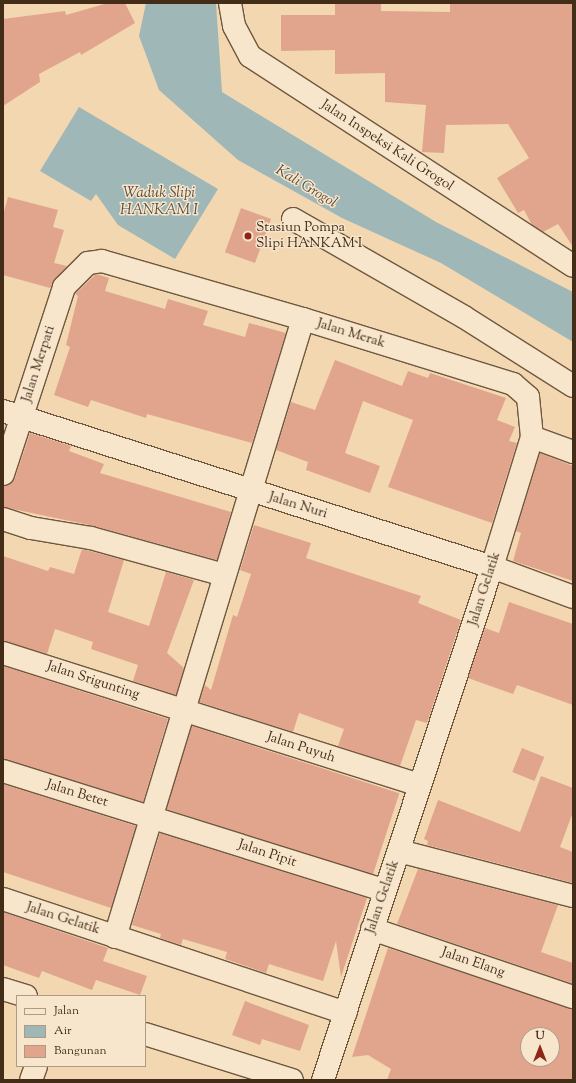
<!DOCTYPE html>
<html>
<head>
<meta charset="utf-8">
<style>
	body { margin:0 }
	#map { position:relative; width:576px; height:1083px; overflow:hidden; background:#f2d7b0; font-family:"Sorts Mill Goudy",serif }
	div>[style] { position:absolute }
	.water>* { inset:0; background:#a0b7b7 }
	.building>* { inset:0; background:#e1a58e; transform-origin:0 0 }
	.roads { filter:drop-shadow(1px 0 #6f583e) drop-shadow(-1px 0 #6f583e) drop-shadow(0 1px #6f583e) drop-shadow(0 -1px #6f583e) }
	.minor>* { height:22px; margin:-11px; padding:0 11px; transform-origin:11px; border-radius:11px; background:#f7e5cc }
	.dots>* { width:11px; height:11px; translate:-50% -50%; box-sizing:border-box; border:2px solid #f7e5cc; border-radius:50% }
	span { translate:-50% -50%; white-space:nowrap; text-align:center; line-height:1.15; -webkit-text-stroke:3px #f7e5cc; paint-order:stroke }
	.street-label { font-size:14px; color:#432d18 }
	.poi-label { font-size:14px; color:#432d18 }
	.left { translate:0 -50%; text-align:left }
	.water-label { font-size:15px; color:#564938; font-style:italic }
	.frame { position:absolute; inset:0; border:4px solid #432d18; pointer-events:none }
	.legend { position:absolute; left:16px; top:995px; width:130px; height:72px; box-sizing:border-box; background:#f7e5cc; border:1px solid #af9b84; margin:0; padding:5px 7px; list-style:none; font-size:12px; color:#432d18 }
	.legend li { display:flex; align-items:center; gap:8px; height:20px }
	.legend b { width:20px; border:1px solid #af9b84 }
	.north { position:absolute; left:520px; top:1027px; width:40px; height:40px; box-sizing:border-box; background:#f7e5cc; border:1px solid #af9b84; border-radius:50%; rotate:0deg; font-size:11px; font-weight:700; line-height:16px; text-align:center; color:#432d18 }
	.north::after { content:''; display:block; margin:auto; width:14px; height:18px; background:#8f2418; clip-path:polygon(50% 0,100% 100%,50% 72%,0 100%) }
</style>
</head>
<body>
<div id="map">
	<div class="water">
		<div style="clip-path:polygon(146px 3px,216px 3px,222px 92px,436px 222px,573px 292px,573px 342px,441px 263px,342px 218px,238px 160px,159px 90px,139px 36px)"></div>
		<div style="clip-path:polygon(79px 107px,218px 189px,175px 259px,118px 225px,96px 194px,91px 201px,40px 171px)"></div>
	</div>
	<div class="building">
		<div style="clip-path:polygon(108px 3px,125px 3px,135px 23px,81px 55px,80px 52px,39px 74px,40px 82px,3px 106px,3px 19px,65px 11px,66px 15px)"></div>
		<div style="clip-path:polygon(335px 3px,381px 3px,381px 11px,450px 12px,450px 3px,573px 3px,573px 247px,558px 224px,543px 232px,532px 225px,524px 210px,518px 213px,497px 178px,529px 158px,508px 124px,446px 125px,444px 153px,422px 152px,426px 105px,385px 102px,385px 73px,335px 74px,335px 50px,281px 51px,281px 15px,335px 15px)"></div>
		<div style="clip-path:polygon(8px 197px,58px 210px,53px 227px,64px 230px,54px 263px,67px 266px,50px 288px,3px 275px,3px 215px)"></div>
		<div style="left:241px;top:208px;width:32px;height:47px;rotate:20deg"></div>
		<div style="clip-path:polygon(96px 274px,109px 278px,105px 291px,165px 309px,168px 299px,208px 311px,203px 325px,245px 337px,249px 323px,286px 333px,252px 443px,147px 414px,146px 418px,91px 400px,88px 407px,54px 395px,70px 347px,66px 345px,78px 296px,75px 294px)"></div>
		<div style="clip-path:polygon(335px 360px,402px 386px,408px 371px,428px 378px,430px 373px,506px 398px,497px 420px,515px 427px,509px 441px,517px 443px,492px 523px,388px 487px,413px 420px,363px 401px,345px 453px,380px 466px,370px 493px,306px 470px,308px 462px,276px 450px,291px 402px,315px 410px)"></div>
		<div style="clip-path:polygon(30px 433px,71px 446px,69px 451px,104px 464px,100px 473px,231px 512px,217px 560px,94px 526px,3px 507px,3px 486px,15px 478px)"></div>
		<div style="clip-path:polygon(540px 453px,573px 466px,573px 581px,513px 561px,521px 533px,516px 531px)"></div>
		<div style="clip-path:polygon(254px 525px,311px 543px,306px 558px,421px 596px,418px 603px,461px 620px,427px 723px,416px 720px,400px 766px,338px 746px,344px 729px,299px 713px,293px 732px,199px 702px,205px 685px,211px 690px,233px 615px,237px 617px,251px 574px,240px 570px)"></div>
		<div style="clip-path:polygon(82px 549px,124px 560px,108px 612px,149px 626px,166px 572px,194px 580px,167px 653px,184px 668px,176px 695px,133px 681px,138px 665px,91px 649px,93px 642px,55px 629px,47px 654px,3px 641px,3px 556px,48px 571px,50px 567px,74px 574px)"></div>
		<div style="clip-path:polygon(509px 602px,573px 624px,573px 705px,517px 685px,513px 694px,468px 678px,485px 628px,499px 633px)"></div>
		<div style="clip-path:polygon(3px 666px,168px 719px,143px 802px,3px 759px)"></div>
		<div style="left:192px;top:726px;width:218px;height:87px;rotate:18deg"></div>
		<div style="left:522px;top:748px;width:24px;height:26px;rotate:22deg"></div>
		<div style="clip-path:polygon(541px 776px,573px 788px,573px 812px,560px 847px,573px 852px,573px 883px,427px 845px,428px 841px,424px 839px,438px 800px,520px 832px)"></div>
		<div style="clip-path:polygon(3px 784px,136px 826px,111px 908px,3px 872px)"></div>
		<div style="clip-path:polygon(160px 833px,367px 898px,341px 977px,336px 941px,323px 981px,269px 964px,266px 973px,225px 959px,227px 952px,183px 939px,181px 945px,160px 938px,161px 934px,132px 925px)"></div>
		<div style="clip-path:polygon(418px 869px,558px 905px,541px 952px,573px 963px,573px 984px,397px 924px)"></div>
		<div style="clip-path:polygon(3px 912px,108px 948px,103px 961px,147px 976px,140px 995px,96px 980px,92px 990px,42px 971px,39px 978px,3px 965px)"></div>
		<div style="clip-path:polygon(evenodd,388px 948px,573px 1009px,573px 1080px,387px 1080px,391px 1069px,368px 1055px,352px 1057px,388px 948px,528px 1035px,552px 1035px,552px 1059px,528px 1059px,528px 1035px)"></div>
		<div style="clip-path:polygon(245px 1001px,309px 1025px,300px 1051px,262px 1039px,260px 1045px,232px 1035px)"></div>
	</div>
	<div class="roads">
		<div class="minor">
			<div style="left:230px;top:3px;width:23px;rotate:80deg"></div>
			<div style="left:234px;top:26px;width:34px;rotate:62deg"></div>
			<div style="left:250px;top:56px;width:385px;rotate:33deg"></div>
			<div style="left:293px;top:219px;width:197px;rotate:29.8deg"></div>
			<div style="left:464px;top:317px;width:129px;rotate:32.3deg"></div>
			<div style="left:3px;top:411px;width:513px;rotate:17.69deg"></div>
			<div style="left:492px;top:567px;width:86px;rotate:20.3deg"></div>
			<div style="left:532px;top:437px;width:44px;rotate:20.1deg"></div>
			<div style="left:3px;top:474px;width:197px;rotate:-71.9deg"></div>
			<div style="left:64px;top:287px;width:34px;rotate:-45deg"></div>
			<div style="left:88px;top:263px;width:14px;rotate:-8deg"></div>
			<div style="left:102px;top:261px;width:209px;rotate:16.1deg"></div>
			<div style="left:303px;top:319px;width:220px;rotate:17.2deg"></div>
			<div style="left:513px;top:384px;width:20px;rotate:41deg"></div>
			<div style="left:528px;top:397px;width:40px;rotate:84.3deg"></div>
			<div style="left:532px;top:437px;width:136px;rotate:107.1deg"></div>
			<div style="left:492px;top:567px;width:540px;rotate:108.23deg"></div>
			<div style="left:3px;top:519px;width:29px;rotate:18deg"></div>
			<div style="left:31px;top:528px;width:61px;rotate:9.5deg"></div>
			<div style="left:91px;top:538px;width:138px;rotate:15.5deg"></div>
			<div style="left:3px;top:653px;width:436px;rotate:17.6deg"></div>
			<div style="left:3px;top:771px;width:400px;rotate:17.4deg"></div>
			<div style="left:399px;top:851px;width:180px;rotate:14.5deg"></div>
			<div style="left:3px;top:899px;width:361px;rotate:18.4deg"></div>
			<div style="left:372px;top:929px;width:212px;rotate:18.7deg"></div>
			<div style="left:115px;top:937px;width:646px;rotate:-73.08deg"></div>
			<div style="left:3px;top:989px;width:24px;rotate:17deg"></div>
			<div style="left:145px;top:1034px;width:154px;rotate:17.4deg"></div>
			<div style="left:31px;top:1080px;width:15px;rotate:-70deg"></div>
		</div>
	</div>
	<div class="dots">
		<div style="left:248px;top:236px;background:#8f2418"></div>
	</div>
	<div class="street-label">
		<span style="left:387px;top:146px;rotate:33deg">Jalan Inspeksi Kali Grogol</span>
		<span style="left:351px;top:334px;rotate:17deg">Jalan Merak</span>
		<span style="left:39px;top:364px;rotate:-72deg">Jalan Merpati</span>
		<span style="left:298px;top:506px;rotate:17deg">Jalan Nuri</span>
		<span style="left:485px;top:589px;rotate:-72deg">Jalan Gelatik</span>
		<span style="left:93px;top:681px;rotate:18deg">Jalan Srigunting</span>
		<span style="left:301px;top:748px;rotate:18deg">Jalan Puyuh</span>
		<span style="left:77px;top:794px;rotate:17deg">Jalan Betet</span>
		<span style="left:267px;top:854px;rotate:18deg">Jalan Pipit</span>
		<span style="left:383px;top:897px;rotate:-71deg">Jalan Gelatik</span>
		<span style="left:63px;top:919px;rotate:18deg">Jalan Gelatik</span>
		<span style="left:473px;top:963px;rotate:19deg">Jalan Elang</span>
	</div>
	<div class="poi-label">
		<span class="left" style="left:256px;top:236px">Stasiun Pompa<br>Slipi HANKAM I</span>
	</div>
	<div class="water-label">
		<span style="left:306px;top:187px;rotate:31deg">Kali Grogol</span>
		<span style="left:159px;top:202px">Waduk Slipi<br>HANKAM I</span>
	</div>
	<div class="frame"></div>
	<ul class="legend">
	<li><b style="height:5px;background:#f7e5cc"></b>Jalan</li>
	<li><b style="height:11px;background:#a0b7b7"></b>Air</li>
	<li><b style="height:11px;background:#e1a58e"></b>Bangunan</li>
	</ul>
	<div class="north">U</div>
</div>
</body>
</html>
